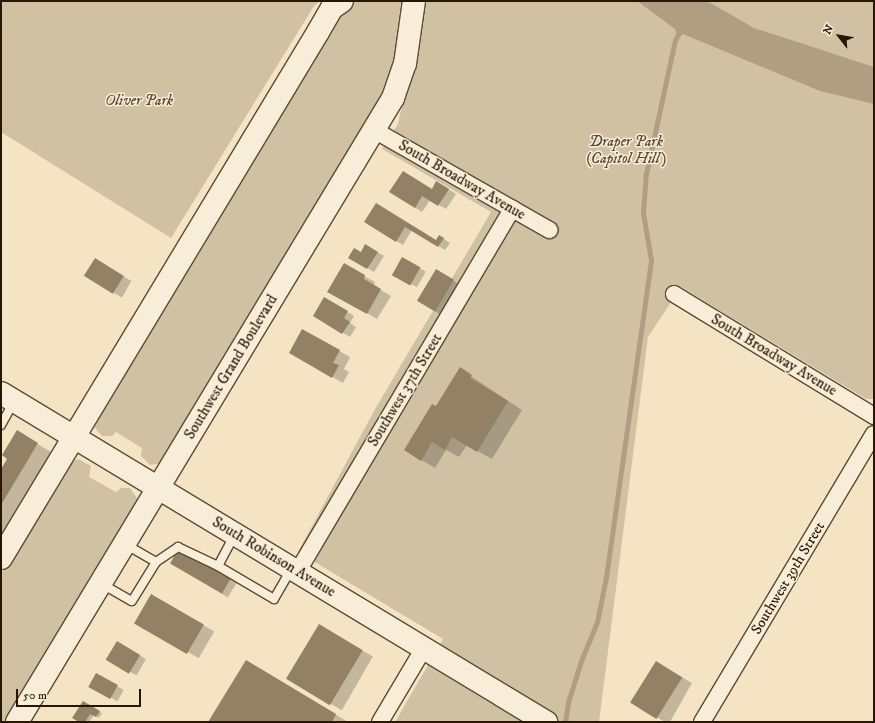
<!DOCTYPE html>
<html>
<head>
<meta charset="utf-8">
<style>
	body { margin:0 }
	#map { position:relative; width:875px; height:723px; overflow:hidden; background:#f4e4c4; font-family:"IM FELL DW Pica",serif }
	div>[style] { position:absolute }
	.green>* { inset:0; background:#d1c1a3 }
	.water>* { inset:0; background:#af9e82 }
	.shadow>* { inset:0; background:#0003; transform-origin:0 0 }
	.stream>* { height:5px; margin:-2.5px; padding:0 2.5px; transform-origin:2.5px; border-radius:2.5px; background:#af9e82 }
	.building>* { inset:0; background:#938166; transform-origin:0 0 }
	.roads { filter:drop-shadow(1px 0 #5c4a32) drop-shadow(-1px 0 #5c4a32) drop-shadow(0 1px #5c4a32) drop-shadow(0 -1px #5c4a32) }
	.lane>* { height:8px; margin:-4px; padding:0 4px; transform-origin:4px; border-radius:4px; background:#f8edd9 }
	.street>* { height:16px; margin:-8px; padding:0 8px; transform-origin:8px; border-radius:8px; background:#f8edd9 }
	.secondary>* { height:22px; margin:-11px; padding:0 11px; transform-origin:11px; border-radius:11px; background:#f8edd9 }
	span { translate:-50% -50%; white-space:nowrap; text-align:center; line-height:1.15; -webkit-text-stroke:3px #f8edd9; paint-order:stroke }
	.park-label { font-size:15px; color:#5b4932; font-style:italic }
	.street-label { font-size:15px; color:#291601 }
	.frame { position:absolute; inset:0; border:2px solid #291601; pointer-events:none }
	.north { position:absolute; left:819px; top:16px; width:40px; height:40px; -webkit-text-stroke:3px #f8edd9; paint-order:stroke; rotate:301deg; font-size:11px; font-weight:700; line-height:16px; text-align:center; color:#291601 }
	.north::after { content:''; display:block; margin:auto; width:14px; height:18px; background:#291601; clip-path:polygon(50% 0,100% 100%,50% 72%,0 100%) }
	.scale { position:absolute; left:16px; top:689px; width:125px; height:18px; box-sizing:border-box; border:2px solid #291601; border-top:0; padding-left:5px; font-size:12px; line-height:14px; white-space:nowrap; color:#291601; -webkit-text-stroke:3px #f8edd9; paint-order:stroke }
</style>
</head>
<body>
<div id="map">
	<div class="green">
		<div style="clip-path:polygon(1px 1px,320px 1px,314px 6px,171px 238px,1px 132px)"></div>
		<div style="clip-path:polygon(354px 1px,405px 1px,392px 79px,163px 463px,150px 465px,141px 456px,142px 448px,116px 432px,112px 436px,102px 436px,95px 428px,94px 421px,337px 17px)"></div>
		<div style="clip-path:polygon(425px 1px,874px 1px,874px 399px,866px 399px,681px 287px,648px 337px,599px 722px,395px 722px,443px 639px,298px 552px,374px 411px,491px 212px,382px 149px,398px 124px)"></div>
		<div style="clip-path:polygon(78px 459px,91px 466px,89px 477px,116px 492px,121px 488px,130px 488px,139px 501px,8px 722px,1px 722px,1px 574px,67px 464px)"></div>
	</div>
	<div class="water">
		<div style="clip-path:polygon(637px 1px,707px 1px,754px 28px,874px 67px,874px 104px,820px 91px,683px 34px,677px 36px,675px 29px)"></div>
	</div>
	<div class="shadow">
		<div style="clip-path:polygon(437px 182px,456px 194px,446px 209px,430px 200px,422px 212px,390px 192px,432px 190px)"></div>
		<div style="clip-path:polygon(376px 204px,437px 241px,440px 236px,450px 243px,445px 250px,412px 230px,403px 245px,366px 222px)"></div>
		<div style="clip-path:polygon(366px 245px,384px 256px,374px 272px,349px 257px,361px 253px)"></div>
		<div style="left:403px;top:259px;width:26px;height:18px;rotate:29deg"></div>
		<div style="left:95px;top:260px;width:42px;height:19px;rotate:30deg"></div>
		<div style="clip-path:polygon(344px 265px,375px 282px,374px 286px,391px 296px,377px 319px,329px 291px)"></div>
		<div style="clip-path:polygon(443px 274px,460px 285px,441px 315px,418px 300px)"></div>
		<div style="clip-path:polygon(324px 298px,354px 316px,350px 323px,356px 327px,350px 337px,314px 316px)"></div>
		<div style="clip-path:polygon(303px 331px,350px 357px,344px 369px,349px 372px,343px 383px,290px 353px)"></div>
		<div style="clip-path:polygon(460px 369px,522px 410px,492px 459px,467px 445px,459px 457px,446px 450px,435px 468px,405px 450px,436px 408px)"></div>
		<div style="clip-path:polygon(17px 432px,51px 452px,1px 536px,1px 471px,9px 459px)"></div>
		<div style="left:180px;top:549px;width:66px;height:17px;rotate:31deg"></div>
		<div style="left:151px;top:595px;width:73px;height:31px;rotate:30deg"></div>
		<div style="left:320px;top:626px;width:61px;height:62px;rotate:30deg"></div>
		<div style="left:117px;top:643px;width:33px;height:19px;rotate:29deg"></div>
		<div style="clip-path:polygon(656px 662px,692px 683px,670px 722px,665px 722px,632px 703px)"></div>
		<div style="clip-path:polygon(260px 669px,348px 722px,209px 722px)"></div>
		<div style="left:96px;top:674px;width:32px;height:13px;rotate:30deg"></div>
		<div style="clip-path:polygon(83px 702px,102px 713px,99px 718px,94px 715px,89px 722px,81px 722px)"></div>
	</div>
	<div class="stream">
		<div style="left:565px;top:722px;width:20px;rotate:-81deg"></div>
		<div style="left:568px;top:702px;width:43px;rotate:-72.4deg"></div>
		<div style="left:581px;top:661px;width:42px;rotate:-67.7deg"></div>
		<div style="left:597px;top:622px;width:46px;rotate:-78.7deg"></div>
		<div style="left:606px;top:577px;width:320px;rotate:-81.9deg"></div>
		<div style="left:651px;top:260px;width:48px;rotate:-99.7deg"></div>
		<div style="left:643px;top:213px;width:39px;rotate:-86deg"></div>
		<div style="left:646px;top:174px;width:137px;rotate:-77.8deg"></div>
		<div style="left:675px;top:40px;width:10px;rotate:-61deg"></div>
	</div>
	<div class="building">
		<div style="clip-path:polygon(403px 171px,432px 189px,436px 181px,449px 189px,438px 206px,422px 196px,415px 208px,389px 192px)"></div>
		<div style="clip-path:polygon(376px 203px,436px 240px,439px 235px,444px 238px,438px 247px,405px 227px,396px 242px,364px 222px)"></div>
		<div style="clip-path:polygon(365px 244px,378px 252px,367px 269px,348px 258px,354px 248px,361px 252px)"></div>
		<div style="left:402px;top:257px;width:21px;height:21px;rotate:29deg"></div>
		<div style="left:95px;top:258px;width:34px;height:21px;rotate:32deg"></div>
		<div style="clip-path:polygon(344px 263px,365px 275px,364px 279px,381px 289px,367px 314px,327px 292px)"></div>
		<div style="left:436px;top:269px;width:21px;height:37px;rotate:31deg"></div>
		<div style="clip-path:polygon(324px 297px,348px 311px,344px 318px,350px 322px,342px 334px,313px 316px)"></div>
		<div style="clip-path:polygon(302px 329px,340px 350px,333px 363px,339px 365px,332px 378px,289px 353px)"></div>
		<div style="clip-path:polygon(460px 367px,472px 375px,470px 378px,508px 401px,477px 452px,452px 437px,445px 450px,432px 442px,421px 461px,404px 450px,432px 404px,436px 406px)"></div>
		<div style="clip-path:polygon(17px 430px,38px 443px,1px 505px,1px 469px,7px 459px,2px 455px)"></div>
		<div style="left:179px;top:548px;width:60px;height:18px;rotate:30deg"></div>
		<div style="left:151px;top:594px;width:61px;height:34px;rotate:30deg"></div>
		<div style="left:319px;top:624px;width:51px;height:64px;rotate:31deg"></div>
		<div style="left:117px;top:641px;width:27px;height:22px;rotate:31deg"></div>
		<div style="clip-path:polygon(246px 660px,336px 714px,332px 722px,208px 722px)"></div>
		<div style="left:656px;top:661px;width:31px;height:49px;rotate:32deg"></div>
		<div style="left:96px;top:673px;width:25px;height:16px;rotate:29deg"></div>
		<div style="clip-path:polygon(83px 701px,100px 711px,96px 717px,90px 714px,85px 722px,79px 722px,72px 718px)"></div>
	</div>
	<div class="roads">
		<div class="lane">
			<div style="left:1px;top:425px;width:26px;rotate:-61deg"></div>
			<div style="left:156px;top:562px;width:27px;rotate:-34deg"></div>
			<div style="left:178px;top:547px;width:44px;rotate:25.4deg"></div>
			<div style="left:218px;top:566px;width:36px;rotate:-62deg"></div>
			<div style="left:218px;top:566px;width:65px;rotate:30.5deg"></div>
			<div style="left:274px;top:599px;width:34px;rotate:-60deg"></div>
			<div style="left:102px;top:584px;width:34px;rotate:30deg"></div>
			<div style="left:132px;top:601px;width:46px;rotate:-58.4deg"></div>
			<div style="left:156px;top:562px;width:36px;rotate:-150deg"></div>
		</div>
		<div class="street">
			<div style="left:374px;top:130px;width:202px;rotate:29.7deg"></div>
			<div style="left:674px;top:294px;width:234px;rotate:31.4deg"></div>
			<div style="left:298px;top:571px;width:421px;rotate:-59.4deg"></div>
			<div style="left:380px;top:722px;width:86px;rotate:-59.3deg"></div>
			<div style="left:702px;top:722px;width:335px;rotate:-59.2deg"></div>
		</div>
		<div class="secondary">
			<div style="left:1px;top:393px;width:637px;rotate:31.12deg"></div>
			<div style="left:1px;top:558px;width:614px;rotate:-58.92deg"></div>
			<div style="left:318px;top:32px;width:28px;rotate:-60deg"></div>
			<div style="left:332px;top:8px;width:12px;rotate:-35deg"></div>
			<div style="left:17px;top:722px;width:729px;rotate:-58.93deg"></div>
			<div style="left:393px;top:98px;width:36px;rotate:-71deg"></div>
			<div style="left:405px;top:64px;width:64px;rotate:-81.9deg"></div>
		</div>
	</div>
	<div class="park-label">
		<span style="left:139px;top:101px">Oliver Park</span>
		<span style="left:626px;top:150px">Draper Park<br>(Capitol Hill)</span>
	</div>
	<div class="street-label">
		<span style="left:462px;top:180px;rotate:30deg">South Broadway Avenue</span>
		<span style="left:774px;top:355px;rotate:31deg">South Broadway Avenue</span>
		<span style="left:231px;top:367px;rotate:-59deg">Southwest Grand Boulevard</span>
		<span style="left:405px;top:390px;rotate:-59deg">Southwest 37th Street</span>
		<span style="left:274px;top:557px;rotate:31deg">South Robinson Avenue</span>
		<span style="left:788px;top:578px;rotate:-59deg">Southwest 39th Street</span>
	</div>
	<div class="frame"></div>
	<div class="north">N</div>
	<div class="scale">50 m</div>
</div>
</body>
</html>
